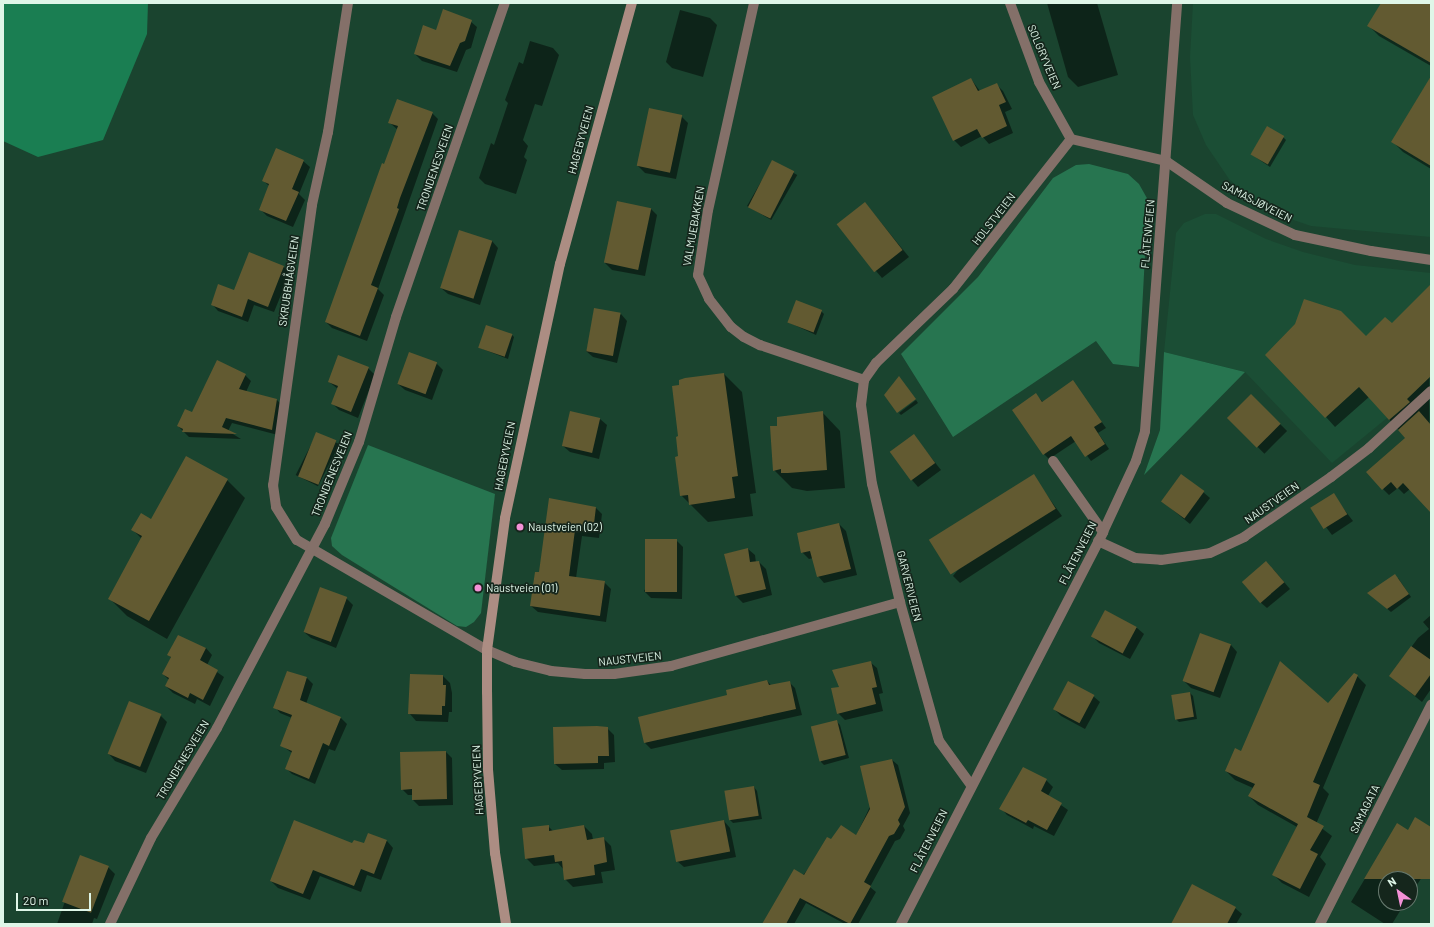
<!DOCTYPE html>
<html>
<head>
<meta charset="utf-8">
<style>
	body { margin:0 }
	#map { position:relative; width:1434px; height:927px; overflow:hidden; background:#1a442f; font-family:Barlow,sans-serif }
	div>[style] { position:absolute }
	.built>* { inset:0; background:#1b4e35 }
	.green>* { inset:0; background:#277550 }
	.forest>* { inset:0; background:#1a7e52 }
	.shadow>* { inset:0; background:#0007; transform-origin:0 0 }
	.building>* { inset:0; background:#625a31; transform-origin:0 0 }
	.minor>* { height:10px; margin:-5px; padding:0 5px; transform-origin:5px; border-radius:5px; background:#847069 }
	.secondary>* { height:10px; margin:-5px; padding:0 5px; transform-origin:5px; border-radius:5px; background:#ac8d83 }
	.dots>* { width:11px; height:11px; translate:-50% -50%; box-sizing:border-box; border:2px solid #15261c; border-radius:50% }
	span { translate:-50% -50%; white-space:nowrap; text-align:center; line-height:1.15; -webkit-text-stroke:3.5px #15261c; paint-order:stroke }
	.street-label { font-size:11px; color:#dff6e8 }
	.poi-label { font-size:11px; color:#dff6e8 }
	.left { translate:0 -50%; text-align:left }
	.frame { position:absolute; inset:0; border:4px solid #dff6e8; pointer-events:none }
	.north { position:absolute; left:1378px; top:871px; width:40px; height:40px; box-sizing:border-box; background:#15261c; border:1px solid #66796e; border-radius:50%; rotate:327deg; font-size:11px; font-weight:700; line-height:16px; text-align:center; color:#dff6e8 }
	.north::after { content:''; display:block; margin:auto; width:14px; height:18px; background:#f391d6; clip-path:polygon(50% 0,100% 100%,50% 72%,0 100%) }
	.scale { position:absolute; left:16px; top:893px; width:75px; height:18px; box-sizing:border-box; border:2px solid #dff6e8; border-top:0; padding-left:5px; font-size:12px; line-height:14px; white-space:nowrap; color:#dff6e8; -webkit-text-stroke:3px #15261c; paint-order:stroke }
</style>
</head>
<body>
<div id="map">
	<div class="built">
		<div style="clip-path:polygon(1193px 3px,1431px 3px,1431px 237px,1311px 226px,1279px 215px,1253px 201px,1229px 179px,1206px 145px,1193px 115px,1190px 57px)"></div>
		<div style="clip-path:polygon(1205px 214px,1216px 214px,1266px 239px,1303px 252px,1355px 265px,1431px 273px,1431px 376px,1387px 418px,1332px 463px,1245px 372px,1164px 352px,1176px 233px,1184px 223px)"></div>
	</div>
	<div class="green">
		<div style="clip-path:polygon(1089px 164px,1128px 174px,1139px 184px,1148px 200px,1139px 367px,1113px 364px,1096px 341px,953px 437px,901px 354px,978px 277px,1053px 178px,1076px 165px)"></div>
		<div style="clip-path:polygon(1164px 352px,1245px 372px,1144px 475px,1160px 430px)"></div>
		<div style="clip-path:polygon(368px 445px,495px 494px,481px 613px,474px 622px,466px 627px,457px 626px,342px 555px,332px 546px,331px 538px)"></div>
	</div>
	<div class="forest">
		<div style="clip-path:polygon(3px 3px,148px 3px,147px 34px,103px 140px,38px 157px,3px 141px)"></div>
	</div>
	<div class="shadow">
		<div style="clip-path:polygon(1047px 3px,1097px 3px,1118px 75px,1078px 87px,1068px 77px)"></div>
		<div style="clip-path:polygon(1382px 3px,1431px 3px,1431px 66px,1379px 36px,1369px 26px)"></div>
		<div style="clip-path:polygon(680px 10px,710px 18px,717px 25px,703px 77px,672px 68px,666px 62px)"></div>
		<div style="clip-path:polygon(470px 21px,477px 27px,471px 48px,466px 50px,457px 72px,422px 61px,415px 54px,437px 31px)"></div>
		<div style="clip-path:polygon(530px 41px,553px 48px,559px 55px,542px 106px,535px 104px,523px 140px,528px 146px,524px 157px,527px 160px,516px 194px,485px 184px,479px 178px,491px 143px,494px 145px,508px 103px,505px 100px,519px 62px,523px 64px)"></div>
		<div style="clip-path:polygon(1431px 78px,1431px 169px,1403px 152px,1393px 142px)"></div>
		<div style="clip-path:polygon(971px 79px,980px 91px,997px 85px,1003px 91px,1012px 109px,1005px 112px,1013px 133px,989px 144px,982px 136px,961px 147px,954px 140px)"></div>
		<div style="clip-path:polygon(432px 113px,438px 119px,378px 289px,384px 295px,367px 341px,332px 328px,326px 322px,398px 130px,390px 123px)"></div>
		<div style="clip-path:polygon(681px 116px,688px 123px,676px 179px,645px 173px,638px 166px)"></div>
		<div style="clip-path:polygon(1283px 137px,1286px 140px,1270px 167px,1251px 154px)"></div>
		<div style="clip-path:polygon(303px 161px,310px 167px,299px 194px,305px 200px,293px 227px,267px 216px,260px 209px,269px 186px,263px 180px)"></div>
		<div style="left:773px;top:161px;width:28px;height:52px;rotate:30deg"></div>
		<div style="clip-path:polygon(865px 203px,909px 257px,882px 278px,876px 271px)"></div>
		<div style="clip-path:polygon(651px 209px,657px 215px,645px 276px,612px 270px,605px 263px)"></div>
		<div style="clip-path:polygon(492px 241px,498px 248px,480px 305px,448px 294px,441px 288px)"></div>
		<div style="clip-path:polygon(284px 267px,290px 273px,274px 312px,254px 305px,248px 322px,218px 311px,212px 304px)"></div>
		<div style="clip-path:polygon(1431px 286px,1429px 403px,1431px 510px,1410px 489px,1404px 494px,1398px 488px,1389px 495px,1383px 489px,1406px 438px,1369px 397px,1335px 427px,1326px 417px,1366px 338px,1392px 324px)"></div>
		<div style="clip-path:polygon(821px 311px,824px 314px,816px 335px,788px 322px)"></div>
		<div style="clip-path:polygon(621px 314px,627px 321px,617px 363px,593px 357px,586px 351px)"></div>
		<div style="clip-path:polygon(511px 334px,514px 337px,508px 359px,480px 348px)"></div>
		<div style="clip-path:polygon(436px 363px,443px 370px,432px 400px,405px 390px,398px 384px)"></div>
		<div style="clip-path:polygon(368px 368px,375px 375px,358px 418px,339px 410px,332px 403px,338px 389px,329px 382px)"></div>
		<div style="clip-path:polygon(724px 374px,742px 392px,756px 493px,750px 494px,753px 516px,708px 522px,681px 495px,681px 386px)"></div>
		<div style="clip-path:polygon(245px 375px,251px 381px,246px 392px,277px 400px,283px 406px,278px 435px,232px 423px,228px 431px,241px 439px,189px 437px,178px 426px)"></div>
		<div style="clip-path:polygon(1073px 382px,1106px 428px,1098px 433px,1109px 449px,1091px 461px,1076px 441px,1049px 459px,1044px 454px,1036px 395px,1043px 402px)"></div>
		<div style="left:1251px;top:395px;width:51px;height:32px;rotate:45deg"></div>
		<div style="clip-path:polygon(916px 400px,918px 403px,901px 415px,899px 413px)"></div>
		<div style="clip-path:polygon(571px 412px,600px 419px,607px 425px,599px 459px,570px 452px,563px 446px)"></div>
		<div style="clip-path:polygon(822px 412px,840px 431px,845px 488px,807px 491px,792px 488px,774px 470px,778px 426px)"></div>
		<div style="left:317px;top:433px;width:25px;height:47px;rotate:27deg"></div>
		<div style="clip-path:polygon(914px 436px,941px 470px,918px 487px,912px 480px)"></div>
		<div style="clip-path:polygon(1033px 476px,1062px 516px,960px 583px,953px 576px)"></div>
		<div style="clip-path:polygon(227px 480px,245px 498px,167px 639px,127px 616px,109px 598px,142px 539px,133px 530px)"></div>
		<div style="clip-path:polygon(1203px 492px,1210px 498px,1190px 524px,1162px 501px)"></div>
		<div style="clip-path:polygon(1333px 495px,1353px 521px,1332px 535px,1316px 514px)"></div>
		<div style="clip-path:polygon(550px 499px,596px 508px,602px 514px,599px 538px,582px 536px,576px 578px,604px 582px,611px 589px,606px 622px,538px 612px,531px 606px,540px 573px)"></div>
		<div style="clip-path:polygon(839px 524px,846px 531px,857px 575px,824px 583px,818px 576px,813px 558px,809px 559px,802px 552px)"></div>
		<div style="clip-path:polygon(676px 540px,683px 547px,682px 599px,651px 598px,644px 591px)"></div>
		<div style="clip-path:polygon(748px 549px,755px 555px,756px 563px,759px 562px,766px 569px,772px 595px,743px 603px,736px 596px,725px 554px)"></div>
		<div style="clip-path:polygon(1273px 569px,1290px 589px,1267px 608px,1260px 602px)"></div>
		<div style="clip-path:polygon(1398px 578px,1411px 597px,1391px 612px,1372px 596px)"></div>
		<div style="clip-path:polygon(346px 598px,353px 605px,336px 648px,311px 638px,304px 632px)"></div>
		<div style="clip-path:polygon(1105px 611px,1137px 628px,1144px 634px,1130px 659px,1099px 643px,1092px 636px)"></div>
		<div style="clip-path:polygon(1431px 615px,1431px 689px,1422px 702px,1390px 676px,1418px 638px,1429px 629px,1423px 622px)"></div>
		<div style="clip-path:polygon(1201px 634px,1231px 645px,1237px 652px,1220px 698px,1191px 688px,1184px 681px)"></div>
		<div style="clip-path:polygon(206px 648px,212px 655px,207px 665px,224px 677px,210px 706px,197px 699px,195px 704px,173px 693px,166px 686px,169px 680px,163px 674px,171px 658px,169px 655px)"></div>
		<div style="clip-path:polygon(870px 662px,877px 668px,883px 693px,879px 694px,883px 711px,845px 720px,838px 713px,840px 687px)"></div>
		<div style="clip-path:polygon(287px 672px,307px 678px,313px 684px,306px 704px,341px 718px,347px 724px,335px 751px,329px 749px,315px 784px,292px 774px,286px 768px,292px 753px,281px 745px,292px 718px,280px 713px,275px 707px)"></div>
		<div style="clip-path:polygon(443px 676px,450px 683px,452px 693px,452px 712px,449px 712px,448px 722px,416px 721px,410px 714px)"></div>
		<div style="clip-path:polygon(1357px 676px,1366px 685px,1323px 788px,1329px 794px,1316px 824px,1332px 836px,1320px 857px,1326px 864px,1309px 897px,1282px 883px,1273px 874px,1297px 827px,1258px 805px,1249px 796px,1253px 788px,1235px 780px,1226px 771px,1242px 752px,1328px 705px)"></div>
		<div style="clip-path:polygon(767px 681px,772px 686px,789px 682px,795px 688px,802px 715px,651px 749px,645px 743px,728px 696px)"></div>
		<div style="clip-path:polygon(1190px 693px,1193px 696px,1197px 719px,1179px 722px,1176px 719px)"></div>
		<div style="clip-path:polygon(1093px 696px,1100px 702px,1085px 729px,1061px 716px,1054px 709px)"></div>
		<div style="clip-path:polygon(160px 715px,167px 722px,146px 773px,115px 761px,109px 754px)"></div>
		<div style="clip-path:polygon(837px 722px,840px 725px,849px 758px,824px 765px,821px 762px)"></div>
		<div style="clip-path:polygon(607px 728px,614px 735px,615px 762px,604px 763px,604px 769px,562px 770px,555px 764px)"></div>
		<div style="clip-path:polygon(446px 752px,452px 758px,453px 805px,419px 806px,413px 800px,413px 795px,408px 795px,402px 789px)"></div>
		<div style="clip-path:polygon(892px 760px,898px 765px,910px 813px,903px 826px,905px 830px,900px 839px,895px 841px,870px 887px,876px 892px,858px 924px,845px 924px,806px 903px,794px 924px,763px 924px,831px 841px,856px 836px)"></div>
		<div style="clip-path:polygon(1046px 780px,1053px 787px,1048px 796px,1068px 810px,1054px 836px,1034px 826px,1033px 829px,1007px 815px,1001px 808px)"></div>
		<div style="clip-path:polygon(754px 787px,757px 791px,762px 819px,733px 823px,730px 820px)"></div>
		<div style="clip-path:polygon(724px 821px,730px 828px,736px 857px,684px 867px,677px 861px)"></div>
		<div style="clip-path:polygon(1397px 825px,1408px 831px,1431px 829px,1431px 864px,1410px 895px,1410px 879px,1386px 879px,1386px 903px,1405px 903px,1392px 924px,1385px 924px,1351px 902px)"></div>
		<div style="clip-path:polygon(548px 826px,553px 831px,584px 826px,592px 834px,593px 840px,603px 838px,611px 846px,615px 870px,601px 872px,603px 883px,573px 887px,565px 879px,564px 870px,558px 863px,534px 866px,526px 858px)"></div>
		<div style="clip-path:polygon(369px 834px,387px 841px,393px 848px,381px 880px,367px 875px,361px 892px,320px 876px,310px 900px,278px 888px,271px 881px,364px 845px)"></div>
		<div style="clip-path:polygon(81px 856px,108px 867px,115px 874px,97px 919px,94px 918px,92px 924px,57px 924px)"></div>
		<div style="clip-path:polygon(1235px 908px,1242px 914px,1236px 924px,1177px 924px)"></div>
	</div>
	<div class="building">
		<div style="clip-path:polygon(1381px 3px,1431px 3px,1431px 63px,1367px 26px)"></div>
		<div style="clip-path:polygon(443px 9px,472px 20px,465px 41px,460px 43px,450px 66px,414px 54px,423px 25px,436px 30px)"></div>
		<div style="clip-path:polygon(1431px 76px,1431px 166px,1391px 142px)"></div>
		<div style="clip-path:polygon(971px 78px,978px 91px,997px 83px,1006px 102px,999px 105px,1007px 126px,982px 138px,977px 129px,953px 141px,932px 97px)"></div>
		<div style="clip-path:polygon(397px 99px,433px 112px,400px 198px,397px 208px,399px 209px,371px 285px,378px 288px,360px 336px,325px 322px,382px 163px,384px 164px,398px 126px,388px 123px)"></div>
		<div style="left:649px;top:108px;width:34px;height:59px;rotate:12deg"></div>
		<div style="left:1267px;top:126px;width:20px;height:33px;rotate:30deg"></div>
		<div style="clip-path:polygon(276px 148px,304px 160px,292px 189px,299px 192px,286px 221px,259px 210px,269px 184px,262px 181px)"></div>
		<div style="left:772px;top:160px;width:25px;height:53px;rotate:27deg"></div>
		<div style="left:617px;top:201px;width:35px;height:63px;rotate:12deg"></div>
		<div style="left:865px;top:202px;width:61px;height:36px;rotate:52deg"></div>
		<div style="left:459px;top:230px;width:35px;height:61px;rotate:18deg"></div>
		<div style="clip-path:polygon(249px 252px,284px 266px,268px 307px,248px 299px,242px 317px,211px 305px,218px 284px,234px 290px)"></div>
		<div style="clip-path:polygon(1431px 284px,1431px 376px,1407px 399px,1410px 402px,1389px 420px,1359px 387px,1325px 418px,1265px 355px,1295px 324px,1304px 299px,1341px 311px,1366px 336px,1385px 317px,1392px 323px)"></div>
		<div style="left:796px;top:300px;width:28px;height:24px;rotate:21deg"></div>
		<div style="left:594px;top:308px;width:27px;height:44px;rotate:10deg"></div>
		<div style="left:486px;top:325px;width:28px;height:24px;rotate:19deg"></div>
		<div style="left:409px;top:352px;width:30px;height:34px;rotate:20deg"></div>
		<div style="clip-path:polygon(338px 355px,369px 367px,351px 412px,331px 404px,338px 386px,328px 382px)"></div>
		<div style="clip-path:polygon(217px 360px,246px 374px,239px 389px,277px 399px,272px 430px,226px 418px,222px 427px,237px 434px,182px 432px,183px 429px,177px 426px,185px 409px,192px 412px)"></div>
		<div style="clip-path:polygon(724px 373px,738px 476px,732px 477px,735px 498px,689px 505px,688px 495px,680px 496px,675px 457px,678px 456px,676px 437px,678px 436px,672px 386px,679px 385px,679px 380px,685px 378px)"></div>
		<div style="clip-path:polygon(899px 376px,916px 399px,897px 413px,884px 395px)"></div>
		<div style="clip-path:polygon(1073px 380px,1102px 422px,1094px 427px,1105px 444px,1085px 457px,1071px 436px,1043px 455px,1012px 410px,1036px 393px,1042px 402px)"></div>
		<div style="left:1251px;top:394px;width:42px;height:34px;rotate:45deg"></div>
		<div style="left:570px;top:411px;width:31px;height:36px;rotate:13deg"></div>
		<div style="clip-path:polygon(823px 411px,827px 470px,788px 473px,781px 473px,781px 469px,773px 471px,770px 426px,777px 426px,777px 417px)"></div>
		<div style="clip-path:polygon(1419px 411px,1431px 425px,1431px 513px,1403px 483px,1397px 489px,1391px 482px,1382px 490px,1366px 472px,1405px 438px,1398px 430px)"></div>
		<div style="left:316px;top:432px;width:22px;height:48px;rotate:22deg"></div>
		<div style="left:914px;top:434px;width:36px;height:30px;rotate:54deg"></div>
		<div style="clip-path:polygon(186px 456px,228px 479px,149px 621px,108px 599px,142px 536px,131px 530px,141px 513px,151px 519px)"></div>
		<div style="left:1034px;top:474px;width:41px;height:124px;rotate:58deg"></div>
		<div style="left:1181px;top:474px;width:29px;height:34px;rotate:36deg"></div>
		<div style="left:1334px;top:493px;width:25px;height:28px;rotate:58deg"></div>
		<div style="clip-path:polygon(549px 498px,596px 507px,593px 532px,575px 530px,569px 576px,605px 581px,600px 616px,530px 606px,535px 572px,539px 572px)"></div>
		<div style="clip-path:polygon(839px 523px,851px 569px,817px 577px,810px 551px,801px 553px,797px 533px)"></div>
		<div style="left:645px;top:539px;width:32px;height:53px"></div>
		<div style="clip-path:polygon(748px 548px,750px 562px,759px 561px,766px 589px,735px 596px,724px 554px)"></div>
		<div style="left:1266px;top:561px;width:28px;height:32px;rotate:49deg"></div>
		<div style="clip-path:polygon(1395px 574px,1409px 594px,1387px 609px,1367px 593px)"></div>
		<div style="left:320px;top:587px;width:29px;height:48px;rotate:20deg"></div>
		<div style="left:1105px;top:610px;width:36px;height:30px;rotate:28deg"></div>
		<div style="left:1200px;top:633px;width:33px;height:51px;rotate:20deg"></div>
		<div style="clip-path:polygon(178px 635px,206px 648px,200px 660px,218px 670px,203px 700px,190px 693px,188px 698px,165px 686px,169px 678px,162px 674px,171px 657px,167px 655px)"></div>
		<div style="clip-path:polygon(1411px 646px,1431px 660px,1431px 674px,1415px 696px,1389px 676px)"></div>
		<div style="clip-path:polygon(871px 661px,877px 687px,872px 688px,876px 704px,837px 714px,831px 688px,839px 687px,832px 670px)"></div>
		<div style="clip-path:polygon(1280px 661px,1328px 703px,1354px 673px,1358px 675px,1313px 782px,1320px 785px,1307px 817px,1324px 826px,1310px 850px,1318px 854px,1300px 889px,1272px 875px,1298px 824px,1248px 796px,1255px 784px,1225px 771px,1235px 748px,1241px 751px)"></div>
		<div style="clip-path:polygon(287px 671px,307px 677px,300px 700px,341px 717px,329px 746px,323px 743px,309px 779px,285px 769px,292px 751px,280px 746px,292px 715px,273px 708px)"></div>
		<div style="clip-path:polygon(410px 674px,443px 675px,443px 685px,446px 685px,445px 706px,442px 706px,442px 715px,408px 714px)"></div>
		<div style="clip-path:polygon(767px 680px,769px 685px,790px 681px,796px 709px,644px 743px,638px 717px,727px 695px,726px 690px)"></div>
		<div style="left:1068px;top:681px;width:30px;height:32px;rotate:28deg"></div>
		<div style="left:1190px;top:692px;width:25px;height:19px;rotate:81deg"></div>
		<div style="left:129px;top:701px;width:35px;height:57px;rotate:22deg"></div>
		<div style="left:837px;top:720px;width:36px;height:27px;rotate:76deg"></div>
		<div style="clip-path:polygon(597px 726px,608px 727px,609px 756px,598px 756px,598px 763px,554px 764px,553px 727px)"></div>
		<div style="clip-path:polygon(446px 751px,447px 799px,412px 800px,412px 789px,401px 790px,400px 752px)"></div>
		<div style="clip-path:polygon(892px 759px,905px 807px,898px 820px,900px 824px,894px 834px,889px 836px,864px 882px,871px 886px,850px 924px,800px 898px,786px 924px,762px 924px,794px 869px,804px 875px,827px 837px,831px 839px,841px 825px,856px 835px,870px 809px,860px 766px)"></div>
		<div style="clip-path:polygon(1023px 767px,1047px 779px,1041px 791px,1062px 803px,1047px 830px,1028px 820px,1026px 823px,999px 809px)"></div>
		<div style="left:754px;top:786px;width:30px;height:30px;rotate:81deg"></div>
		<div style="clip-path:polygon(1415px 817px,1431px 827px,1431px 879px,1364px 879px,1397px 823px,1408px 830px)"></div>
		<div style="clip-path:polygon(294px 820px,352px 843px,354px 840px,364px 843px,368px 833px,387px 840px,374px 874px,361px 869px,354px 886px,313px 870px,303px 894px,270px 881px)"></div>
		<div style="left:724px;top:820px;width:32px;height:55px;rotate:79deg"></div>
		<div style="clip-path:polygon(549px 825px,549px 831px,584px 825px,587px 840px,604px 837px,607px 862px,594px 865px,595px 875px,564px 880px,562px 861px,555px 862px,554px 855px,525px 859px,522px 828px)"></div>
		<div style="left:80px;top:855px;width:31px;height:50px;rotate:21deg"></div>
		<div style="clip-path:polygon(1192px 884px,1236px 907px,1227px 924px,1171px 924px)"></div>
	</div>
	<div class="minor">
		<div style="left:348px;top:3px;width:131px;rotate:98.8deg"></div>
		<div style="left:328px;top:132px;width:75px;rotate:102.4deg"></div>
		<div style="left:312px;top:205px;width:283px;rotate:97.9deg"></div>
		<div style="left:273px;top:485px;width:22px;rotate:82deg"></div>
		<div style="left:276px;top:507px;width:39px;rotate:58deg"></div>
		<div style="left:297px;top:540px;width:220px;rotate:30.1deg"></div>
		<div style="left:487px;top:650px;width:30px;rotate:23deg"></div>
		<div style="left:515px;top:662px;width:37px;rotate:14deg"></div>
		<div style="left:551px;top:671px;width:34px;rotate:5deg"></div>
		<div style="left:585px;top:674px;width:29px"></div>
		<div style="left:614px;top:674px;width:58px;rotate:-8deg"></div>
		<div style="left:671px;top:666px;width:238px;rotate:-15.6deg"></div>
		<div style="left:754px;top:3px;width:212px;rotate:102.5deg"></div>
		<div style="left:708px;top:210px;width:66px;rotate:98.7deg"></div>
		<div style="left:698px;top:275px;width:26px;rotate:65deg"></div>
		<div style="left:709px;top:299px;width:36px;rotate:52deg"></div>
		<div style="left:731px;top:327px;width:16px;rotate:38deg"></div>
		<div style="left:744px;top:337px;width:18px;rotate:27deg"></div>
		<div style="left:760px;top:345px;width:110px;rotate:18.6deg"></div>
		<div style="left:1010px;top:3px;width:84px;rotate:69.8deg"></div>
		<div style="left:1039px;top:82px;width:65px;rotate:60.7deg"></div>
		<div style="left:1053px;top:461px;width:87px;rotate:54.8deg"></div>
		<div style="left:1098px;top:541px;width:41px;rotate:24.7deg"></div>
		<div style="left:1135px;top:558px;width:26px;rotate:4deg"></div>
		<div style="left:1161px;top:560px;width:49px;rotate:-8.1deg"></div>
		<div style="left:1210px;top:553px;width:38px;rotate:-25deg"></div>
		<div style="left:1244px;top:537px;width:106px;rotate:-34.6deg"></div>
		<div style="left:1331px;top:477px;width:48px;rotate:-37.3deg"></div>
		<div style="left:1369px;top:448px;width:84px;rotate:-42.6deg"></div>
		<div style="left:971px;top:785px;width:54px;rotate:-126deg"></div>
		<div style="left:939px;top:741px;width:144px;rotate:-105.7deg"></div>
		<div style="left:900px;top:602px;width:121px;rotate:-103.3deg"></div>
		<div style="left:872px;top:484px;width:80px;rotate:-97.9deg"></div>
		<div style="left:861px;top:405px;width:25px;rotate:-83deg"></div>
		<div style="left:864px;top:380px;width:21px;rotate:-55deg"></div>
		<div style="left:876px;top:363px;width:107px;rotate:-43.9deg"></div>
		<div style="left:953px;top:289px;width:191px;rotate:-51.8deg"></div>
		<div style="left:1071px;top:139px;width:98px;rotate:13deg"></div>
		<div style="left:1166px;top:161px;width:74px;rotate:34.5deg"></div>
		<div style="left:1227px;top:203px;width:75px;rotate:25.2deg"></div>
		<div style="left:1295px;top:235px;width:78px;rotate:11.9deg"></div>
		<div style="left:1371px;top:251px;width:61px;rotate:8.5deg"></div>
		<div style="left:110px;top:924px;width:95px;rotate:-64.5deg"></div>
		<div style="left:151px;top:838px;width:128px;rotate:-59deg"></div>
		<div style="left:217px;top:728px;width:231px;rotate:-62.1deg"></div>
		<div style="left:325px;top:524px;width:89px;rotate:-67.5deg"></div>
		<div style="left:359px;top:442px;width:130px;rotate:-73.5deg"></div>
		<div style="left:396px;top:317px;width:332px;rotate:-70.9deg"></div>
		<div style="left:901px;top:924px;width:441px;rotate:-62.7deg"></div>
		<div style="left:1103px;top:532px;width:78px;rotate:-65.1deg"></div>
		<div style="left:1136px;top:461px;width:31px;rotate:-73deg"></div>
		<div style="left:1145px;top:431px;width:429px;rotate:-85.7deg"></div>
		<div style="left:1320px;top:924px;width:246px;rotate:-63.1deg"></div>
	</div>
	<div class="secondary">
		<div style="left:506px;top:924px;width:72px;rotate:-98.8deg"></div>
		<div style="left:495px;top:853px;width:83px;rotate:-94.8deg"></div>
		<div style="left:488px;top:770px;width:78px;rotate:-90.7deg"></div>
		<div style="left:487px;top:692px;width:42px;rotate:-90deg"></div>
		<div style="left:487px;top:650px;width:133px;rotate:-82.2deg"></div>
		<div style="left:505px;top:518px;width:260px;rotate:-77.8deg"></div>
		<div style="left:560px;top:264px;width:271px;rotate:-74.6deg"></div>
	</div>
	<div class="dots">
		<div style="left:520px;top:527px;background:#f391d6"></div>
		<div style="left:478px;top:588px;background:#f391d6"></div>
	</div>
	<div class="street-label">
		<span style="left:1044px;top:57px;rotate:67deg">SOLGRYVEIEN</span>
		<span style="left:581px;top:140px;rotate:-75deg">HAGEBYVEIEN</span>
		<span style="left:435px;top:168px;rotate:-71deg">TRONDENESVEIEN</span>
		<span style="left:1257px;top:202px;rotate:27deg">SAMASJØVEIEN</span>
		<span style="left:994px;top:219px;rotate:-52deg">HOLSTVEIEN</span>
		<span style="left:694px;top:226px;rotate:-80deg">VALMUEBAKKEN</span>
		<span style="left:1148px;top:234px;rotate:-85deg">FLÅTENVEIEN</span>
		<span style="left:289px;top:281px;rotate:-82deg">SKRUBBHÅGVEIEN</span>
		<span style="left:505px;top:456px;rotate:-79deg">HAGEBYVEIEN</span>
		<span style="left:332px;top:474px;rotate:-68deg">TRONDENESVEIEN</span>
		<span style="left:1272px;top:503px;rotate:-35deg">NAUSTVEIEN</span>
		<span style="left:1078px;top:553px;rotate:-63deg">FLÅTENVEIEN</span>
		<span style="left:909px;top:586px;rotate:76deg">GARVERIVEIEN</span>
		<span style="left:630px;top:659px;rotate:-6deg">NAUSTVEIEN</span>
		<span style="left:183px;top:760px;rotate:-59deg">TRONDENESVEIEN</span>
		<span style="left:478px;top:780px;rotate:-93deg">HAGEBYVEIEN</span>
		<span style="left:1365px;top:809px;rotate:-64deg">SAMAGATA</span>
		<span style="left:929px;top:841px;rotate:-63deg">FLÅTENVEIEN</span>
	</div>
	<div class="poi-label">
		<span class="left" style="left:528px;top:527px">Naustveien (02)</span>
		<span class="left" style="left:486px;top:588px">Naustveien (01)</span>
	</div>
	<div class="frame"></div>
	<div class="north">N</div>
	<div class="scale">20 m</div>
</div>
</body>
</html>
